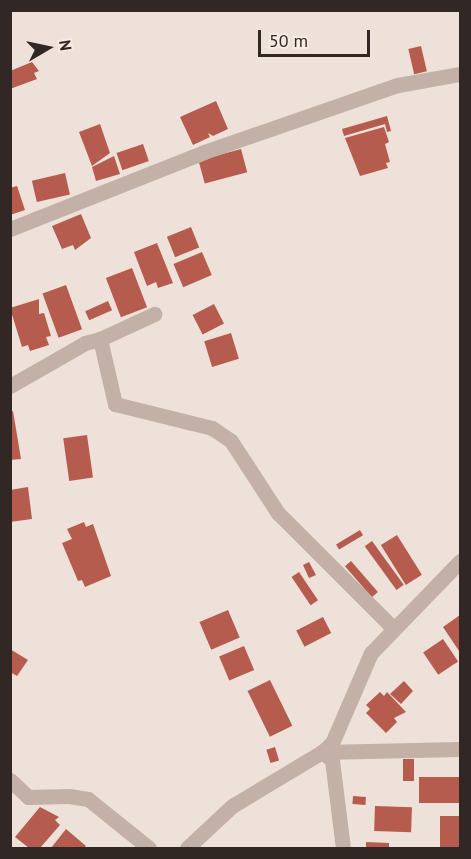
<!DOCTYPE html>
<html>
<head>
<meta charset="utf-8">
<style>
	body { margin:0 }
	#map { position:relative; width:471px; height:859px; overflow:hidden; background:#ede1d9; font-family:"PT Sans",sans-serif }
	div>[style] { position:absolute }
	.building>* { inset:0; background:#b65c4e; transform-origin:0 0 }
	.minor>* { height:15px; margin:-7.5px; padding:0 7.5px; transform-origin:7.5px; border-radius:7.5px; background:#c3b1a7 }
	span { translate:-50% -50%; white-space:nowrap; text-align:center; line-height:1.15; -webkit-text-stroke:5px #f6ece4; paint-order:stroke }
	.frame { position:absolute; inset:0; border:12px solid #312826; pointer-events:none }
	.north { position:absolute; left:18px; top:18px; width:60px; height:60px; -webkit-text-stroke:4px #f6ece4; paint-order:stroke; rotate:81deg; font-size:16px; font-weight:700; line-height:24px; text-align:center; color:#312826 }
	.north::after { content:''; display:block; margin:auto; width:21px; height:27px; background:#312826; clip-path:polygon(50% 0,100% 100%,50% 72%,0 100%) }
	.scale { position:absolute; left:258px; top:30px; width:112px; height:27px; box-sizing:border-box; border:3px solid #312826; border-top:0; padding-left:8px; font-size:18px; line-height:21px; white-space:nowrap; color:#312826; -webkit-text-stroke:4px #f6ece4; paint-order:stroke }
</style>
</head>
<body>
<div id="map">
	<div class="building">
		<div style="left:421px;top:46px;width:26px;height:13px;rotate:77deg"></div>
		<div style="clip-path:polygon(32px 62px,39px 71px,34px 73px,37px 79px,10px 89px,10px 71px)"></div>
		<div style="clip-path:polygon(216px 101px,228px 129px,213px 136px,208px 133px,210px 137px,193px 145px,180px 117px)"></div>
		<div style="clip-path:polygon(387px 116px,391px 131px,387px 132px,385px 124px,344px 136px,342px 129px)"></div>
		<div style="clip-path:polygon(100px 124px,110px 153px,92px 166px,79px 132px)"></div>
		<div style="clip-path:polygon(384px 127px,389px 142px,385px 144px,390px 162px,386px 163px,388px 168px,360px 176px,345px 138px)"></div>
		<div style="left:143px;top:144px;width:18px;height:28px;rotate:71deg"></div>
		<div style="left:241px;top:149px;width:24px;height:44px;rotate:75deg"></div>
		<div style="clip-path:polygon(114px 156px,120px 174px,96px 181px,92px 167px)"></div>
		<div style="left:65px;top:173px;width:22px;height:34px;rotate:77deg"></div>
		<div style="clip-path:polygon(17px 186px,25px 210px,10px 215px,10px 188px)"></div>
		<div style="clip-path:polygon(81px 214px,91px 238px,75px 250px,73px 245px,62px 249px,52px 226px)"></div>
		<div style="left:191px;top:227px;width:22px;height:26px;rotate:68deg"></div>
		<div style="clip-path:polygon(157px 243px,173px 283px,158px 288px,156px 282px,147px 286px,134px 252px)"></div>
		<div style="left:202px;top:252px;width:25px;height:31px;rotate:67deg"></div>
		<div style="left:132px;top:268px;width:42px;height:28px;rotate:69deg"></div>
		<div style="left:66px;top:285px;width:47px;height:25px;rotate:70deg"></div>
		<div style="clip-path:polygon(39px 299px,39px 314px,44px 313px,51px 336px,46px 337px,49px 345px,30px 351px,28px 345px,22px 347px,10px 308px)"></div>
		<div style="left:108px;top:301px;width:10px;height:25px;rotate:66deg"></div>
		<div style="left:214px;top:304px;width:22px;height:24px;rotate:63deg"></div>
		<div style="left:231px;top:333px;width:27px;height:28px;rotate:73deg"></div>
		<div style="clip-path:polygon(13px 411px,21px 459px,10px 460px,10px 412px)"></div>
		<div style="left:87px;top:435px;width:43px;height:24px;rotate:82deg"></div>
		<div style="clip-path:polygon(28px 487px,32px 519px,10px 522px,10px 490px)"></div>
		<div style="clip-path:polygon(84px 522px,86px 527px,93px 524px,111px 576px,85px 587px,82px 580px,78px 581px,62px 543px,72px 539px,67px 529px)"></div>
		<div style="left:360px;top:530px;width:6px;height:28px;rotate:59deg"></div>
		<div style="left:397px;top:535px;width:47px;height:19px;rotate:58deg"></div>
		<div style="left:372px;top:541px;width:54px;height:9px;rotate:54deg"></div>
		<div style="left:351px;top:561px;width:41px;height:8px;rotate:49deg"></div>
		<div style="clip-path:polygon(309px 562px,316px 575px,309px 578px,303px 565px)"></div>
		<div style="left:299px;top:572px;width:34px;height:9px;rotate:56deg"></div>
		<div style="left:228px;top:610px;width:30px;height:31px;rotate:67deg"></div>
		<div style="clip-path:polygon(460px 615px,460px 649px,459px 651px,443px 627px)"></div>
		<div style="left:323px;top:617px;width:18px;height:30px;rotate:63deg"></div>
		<div style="left:443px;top:639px;width:27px;height:24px;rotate:56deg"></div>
		<div style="left:244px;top:646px;width:26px;height:27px;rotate:67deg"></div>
		<div style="clip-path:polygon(10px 649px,28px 660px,17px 676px,10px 672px)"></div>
		<div style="left:270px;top:680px;width:51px;height:25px;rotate:64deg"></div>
		<div style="clip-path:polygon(404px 681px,413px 691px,401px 704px,390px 694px)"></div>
		<div style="clip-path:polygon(380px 692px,384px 696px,387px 692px,406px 712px,394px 718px,397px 722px,386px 733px,366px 713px,370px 709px,366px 705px)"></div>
		<div style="left:275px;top:747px;width:14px;height:9px;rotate:73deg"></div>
		<div style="left:403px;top:759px;width:11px;height:22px"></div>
		<div style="left:460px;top:777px;width:26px;height:41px;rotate:90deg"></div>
		<div style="left:353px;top:796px;width:13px;height:8px;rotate:4deg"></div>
		<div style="left:375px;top:806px;width:37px;height:25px;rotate:2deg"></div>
		<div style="clip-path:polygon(40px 807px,59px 817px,55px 820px,60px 825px,40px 848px,29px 848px,15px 837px)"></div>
		<div style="left:460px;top:816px;width:32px;height:20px;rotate:90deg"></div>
		<div style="clip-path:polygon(66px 829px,86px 846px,84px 848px,51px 848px)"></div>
		<div style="clip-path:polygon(366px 842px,389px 843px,389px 848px,366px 848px)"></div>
	</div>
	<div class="minor">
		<div style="left:10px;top:229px;width:209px;rotate:-21.6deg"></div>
		<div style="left:204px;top:152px;width:205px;rotate:-19.1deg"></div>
		<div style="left:398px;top:85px;width:63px;rotate:-10.1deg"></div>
		<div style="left:100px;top:339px;width:60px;rotate:-24.8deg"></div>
		<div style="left:10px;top:386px;width:86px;rotate:-29.8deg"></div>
		<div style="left:85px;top:343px;width:16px;rotate:-15deg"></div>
		<div style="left:100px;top:339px;width:67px;rotate:77deg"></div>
		<div style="left:115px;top:404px;width:100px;rotate:13.9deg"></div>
		<div style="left:212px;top:428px;width:23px;rotate:34deg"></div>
		<div style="left:231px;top:441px;width:86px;rotate:56.9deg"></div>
		<div style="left:278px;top:513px;width:163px;rotate:45deg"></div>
		<div style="left:322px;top:752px;width:138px;rotate:-1.2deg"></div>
		<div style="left:322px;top:752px;width:13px;rotate:39deg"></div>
		<div style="left:332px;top:760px;width:89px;rotate:82.9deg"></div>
		<div style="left:10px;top:780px;width:25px;rotate:43deg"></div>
		<div style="left:28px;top:797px;width:41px;rotate:-1.4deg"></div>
		<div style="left:69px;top:796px;width:19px;rotate:9deg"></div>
		<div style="left:88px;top:799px;width:78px;rotate:38.8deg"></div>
		<div style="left:187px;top:848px;width:62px;rotate:-43deg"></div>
		<div style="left:232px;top:806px;width:105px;rotate:-31deg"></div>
		<div style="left:322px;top:752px;width:13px;rotate:-42deg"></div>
		<div style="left:332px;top:743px;width:98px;rotate:-66.6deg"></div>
		<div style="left:371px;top:653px;width:128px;rotate:-45.9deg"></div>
	</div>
	<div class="frame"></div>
	<div class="north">N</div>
	<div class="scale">50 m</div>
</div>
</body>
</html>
